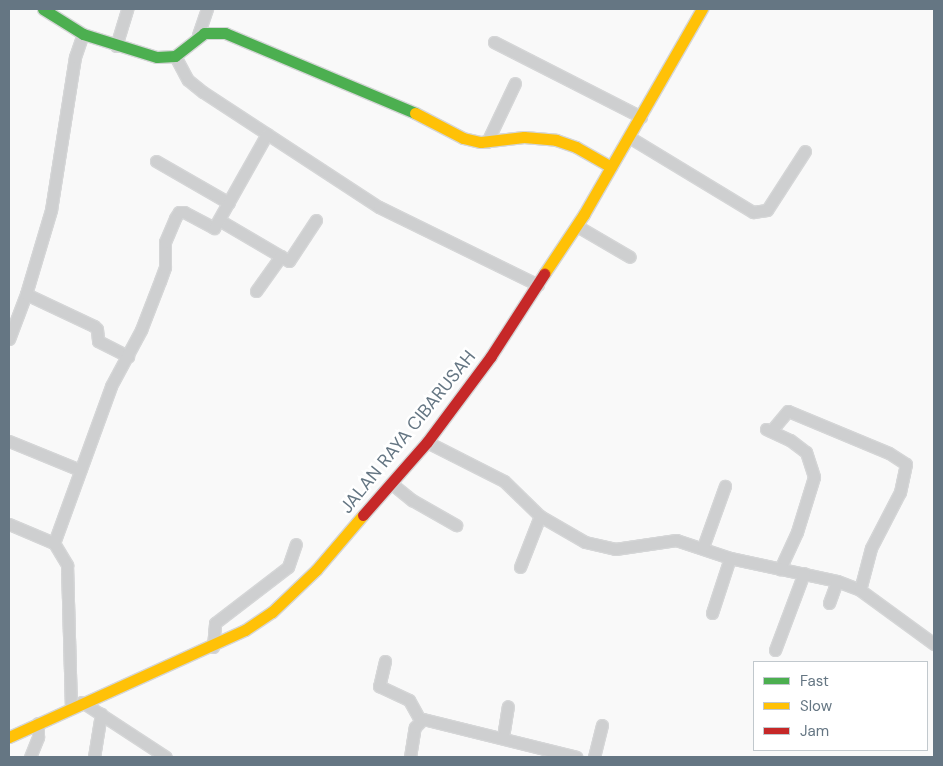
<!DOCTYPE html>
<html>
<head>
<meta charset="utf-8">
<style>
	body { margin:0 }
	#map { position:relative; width:943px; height:766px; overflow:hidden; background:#f9f9f9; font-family:"DM Sans",sans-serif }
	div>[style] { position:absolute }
	.roads { filter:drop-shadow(1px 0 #d5d6d7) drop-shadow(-1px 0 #d5d6d7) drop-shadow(0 1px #d5d6d7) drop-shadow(0 -1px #d5d6d7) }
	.street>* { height:11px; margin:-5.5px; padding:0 5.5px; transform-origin:5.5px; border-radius:5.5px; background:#cecfd0 }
	.fast>* { height:11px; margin:-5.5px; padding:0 5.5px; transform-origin:5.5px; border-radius:5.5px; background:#4caf50 }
	.slow>* { height:11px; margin:-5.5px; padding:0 5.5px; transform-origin:5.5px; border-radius:5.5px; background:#ffc107 }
	.jam>* { height:11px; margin:-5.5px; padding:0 5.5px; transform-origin:5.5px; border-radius:5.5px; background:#c62828 }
	span { translate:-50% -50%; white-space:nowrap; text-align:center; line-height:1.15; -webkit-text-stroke:5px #fff; paint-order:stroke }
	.street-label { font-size:18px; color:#657683 }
	.frame { position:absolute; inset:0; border:10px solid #657683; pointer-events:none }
	.legend { position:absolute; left:753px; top:661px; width:175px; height:90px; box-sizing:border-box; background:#fff; border:1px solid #c1c8cd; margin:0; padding:6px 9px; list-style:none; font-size:15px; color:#657683 }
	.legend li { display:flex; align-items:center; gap:10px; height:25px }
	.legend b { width:25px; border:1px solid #c1c8cd }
</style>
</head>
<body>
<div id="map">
	<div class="roads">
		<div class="street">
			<div style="left:198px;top:35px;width:28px;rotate:-71deg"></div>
			<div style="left:494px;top:42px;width:165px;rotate:27deg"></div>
			<div style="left:116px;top:46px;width:39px;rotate:-73deg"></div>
			<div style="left:175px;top:56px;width:27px;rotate:62deg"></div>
			<div style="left:188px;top:80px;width:19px;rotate:39deg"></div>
			<div style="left:203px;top:92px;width:210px;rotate:33.2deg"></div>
			<div style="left:379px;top:207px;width:177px;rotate:26.1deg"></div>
			<div style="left:629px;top:137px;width:145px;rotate:31.2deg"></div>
			<div style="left:753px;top:212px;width:14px;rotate:-8deg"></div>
			<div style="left:767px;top:210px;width:70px;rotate:-57.2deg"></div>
			<div style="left:487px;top:142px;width:65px;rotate:-64.6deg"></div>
			<div style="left:156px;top:161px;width:84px;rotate:29.9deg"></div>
			<div style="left:219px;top:220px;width:81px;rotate:30.4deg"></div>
			<div style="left:289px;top:261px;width:49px;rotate:-56.6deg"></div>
			<div style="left:577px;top:226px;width:61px;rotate:30.3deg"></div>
			<div style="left:256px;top:291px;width:43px;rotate:-54.5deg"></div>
			<div style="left:26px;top:294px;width:75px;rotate:25.2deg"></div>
			<div style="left:94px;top:326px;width:4px;rotate:45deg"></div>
			<div style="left:97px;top:329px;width:12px;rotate:85deg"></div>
			<div style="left:98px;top:341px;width:34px;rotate:27deg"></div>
			<div style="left:9px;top:339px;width:48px;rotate:-69.3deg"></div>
			<div style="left:26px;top:294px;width:88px;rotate:-73.4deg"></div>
			<div style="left:51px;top:210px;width:155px;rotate:-81.1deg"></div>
			<div style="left:75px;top:57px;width:24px;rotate:-71deg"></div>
			<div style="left:766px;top:429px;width:26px;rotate:25deg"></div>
			<div style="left:790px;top:440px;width:20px;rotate:37deg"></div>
			<div style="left:806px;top:452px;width:26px;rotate:72deg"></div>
			<div style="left:814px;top:477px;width:58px;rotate:107.2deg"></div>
			<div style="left:797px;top:532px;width:41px;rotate:114.7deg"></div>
			<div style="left:771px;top:431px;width:26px;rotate:-50deg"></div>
			<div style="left:788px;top:411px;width:109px;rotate:22.6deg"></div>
			<div style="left:889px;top:453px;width:20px;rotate:33deg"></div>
			<div style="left:906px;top:464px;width:29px;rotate:102deg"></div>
			<div style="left:900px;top:492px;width:63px;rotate:117.4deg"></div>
			<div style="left:871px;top:548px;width:43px;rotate:104.7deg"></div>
			<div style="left:9px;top:441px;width:77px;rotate:22.2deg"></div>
			<div style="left:427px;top:442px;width:86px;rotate:26.9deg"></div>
			<div style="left:504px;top:481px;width:50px;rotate:44.2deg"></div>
			<div style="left:540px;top:516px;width:52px;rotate:30deg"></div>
			<div style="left:585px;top:542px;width:31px;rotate:13deg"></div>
			<div style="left:615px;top:549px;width:62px;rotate:-8.4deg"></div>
			<div style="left:676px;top:540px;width:57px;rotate:18.4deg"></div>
			<div style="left:730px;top:558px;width:109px;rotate:12.1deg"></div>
			<div style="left:837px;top:581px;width:25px;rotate:21deg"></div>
			<div style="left:860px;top:590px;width:92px;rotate:36.1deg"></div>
			<div style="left:392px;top:484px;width:26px;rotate:39deg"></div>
			<div style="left:412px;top:500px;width:51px;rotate:29.6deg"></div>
			<div style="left:9px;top:524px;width:49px;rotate:22.9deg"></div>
			<div style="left:54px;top:543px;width:26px;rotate:59deg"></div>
			<div style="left:67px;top:565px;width:141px;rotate:88.4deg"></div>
			<div style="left:54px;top:543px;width:167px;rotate:-70deg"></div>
			<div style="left:111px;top:386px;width:64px;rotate:-61.8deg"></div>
			<div style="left:141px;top:330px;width:53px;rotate:-68.8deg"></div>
			<div style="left:160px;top:281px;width:15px;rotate:-70deg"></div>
			<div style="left:165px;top:267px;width:25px;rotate:-90deg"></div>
			<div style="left:165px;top:242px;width:26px;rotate:-67deg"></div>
			<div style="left:175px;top:218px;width:7px;rotate:-56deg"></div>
			<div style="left:179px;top:212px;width:5px"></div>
			<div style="left:184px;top:212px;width:34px;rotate:28deg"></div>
			<div style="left:214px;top:228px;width:108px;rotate:-60.6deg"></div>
			<div style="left:703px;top:547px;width:65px;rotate:-70.2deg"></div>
			<div style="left:520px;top:567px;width:55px;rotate:-68.6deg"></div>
			<div style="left:829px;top:603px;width:23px;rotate:-70deg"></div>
			<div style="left:712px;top:613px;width:58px;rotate:-71.9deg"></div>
			<div style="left:213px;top:647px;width:24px;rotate:-85deg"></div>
			<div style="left:215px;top:623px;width:92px;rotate:-37.5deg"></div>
			<div style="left:288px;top:567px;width:24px;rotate:-71deg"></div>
			<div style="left:775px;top:650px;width:82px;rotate:-69.4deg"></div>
			<div style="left:385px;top:661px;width:26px;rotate:103deg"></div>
			<div style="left:379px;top:686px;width:33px;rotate:25deg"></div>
			<div style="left:409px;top:700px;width:23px;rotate:61deg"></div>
			<div style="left:82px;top:702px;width:100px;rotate:33.2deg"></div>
			<div style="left:503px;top:737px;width:31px;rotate:-81deg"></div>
			<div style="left:30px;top:757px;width:22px;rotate:-68deg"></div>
			<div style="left:38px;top:737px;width:14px;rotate:-90deg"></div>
			<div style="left:94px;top:757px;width:44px;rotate:-80.8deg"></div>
			<div style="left:410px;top:757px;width:30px;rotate:-81deg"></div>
			<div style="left:415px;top:727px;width:11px;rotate:-45deg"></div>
			<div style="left:423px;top:719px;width:158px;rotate:13.9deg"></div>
			<div style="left:594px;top:757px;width:33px;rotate:-76deg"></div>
		</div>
		<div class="fast">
			<div style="left:43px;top:9px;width:47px;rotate:32deg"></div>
			<div style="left:83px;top:34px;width:77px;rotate:17.3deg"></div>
			<div style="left:157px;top:57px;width:18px;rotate:-3deg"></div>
			<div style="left:175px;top:56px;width:37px;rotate:-38deg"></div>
			<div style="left:204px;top:33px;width:21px"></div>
			<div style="left:225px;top:33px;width:206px;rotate:22.8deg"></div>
		</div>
		<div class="slow">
			<div style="left:415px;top:113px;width:54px;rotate:27.5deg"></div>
			<div style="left:463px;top:138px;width:18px;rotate:13deg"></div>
			<div style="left:481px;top:142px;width:43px;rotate:-6.6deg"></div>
			<div style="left:524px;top:137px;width:32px;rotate:5deg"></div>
			<div style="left:556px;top:140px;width:21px;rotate:19deg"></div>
			<div style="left:576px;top:147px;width:40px;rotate:29.7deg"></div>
			<div style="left:544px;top:274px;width:72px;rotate:-56.3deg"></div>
			<div style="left:584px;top:214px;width:237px;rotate:-60.1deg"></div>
			<div style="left:9px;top:737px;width:259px;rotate:-24.4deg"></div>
			<div style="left:245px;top:630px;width:32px;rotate:-34deg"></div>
			<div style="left:272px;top:612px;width:61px;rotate:-43.7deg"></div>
			<div style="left:316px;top:570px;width:72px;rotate:-49.5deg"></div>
		</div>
		<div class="jam">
			<div style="left:363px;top:515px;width:97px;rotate:-48.8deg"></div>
			<div style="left:427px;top:442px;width:107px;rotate:-53.3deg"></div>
			<div style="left:491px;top:356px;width:98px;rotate:-57.1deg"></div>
		</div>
	</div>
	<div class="street-label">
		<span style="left:408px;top:432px;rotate:-51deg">JALAN RAYA CIBARUSAH</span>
	</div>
	<div class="frame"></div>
	<ul class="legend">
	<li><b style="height:6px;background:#4caf50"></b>Fast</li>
	<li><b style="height:6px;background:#ffc107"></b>Slow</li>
	<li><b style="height:6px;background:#c62828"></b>Jam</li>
	</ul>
</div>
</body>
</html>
